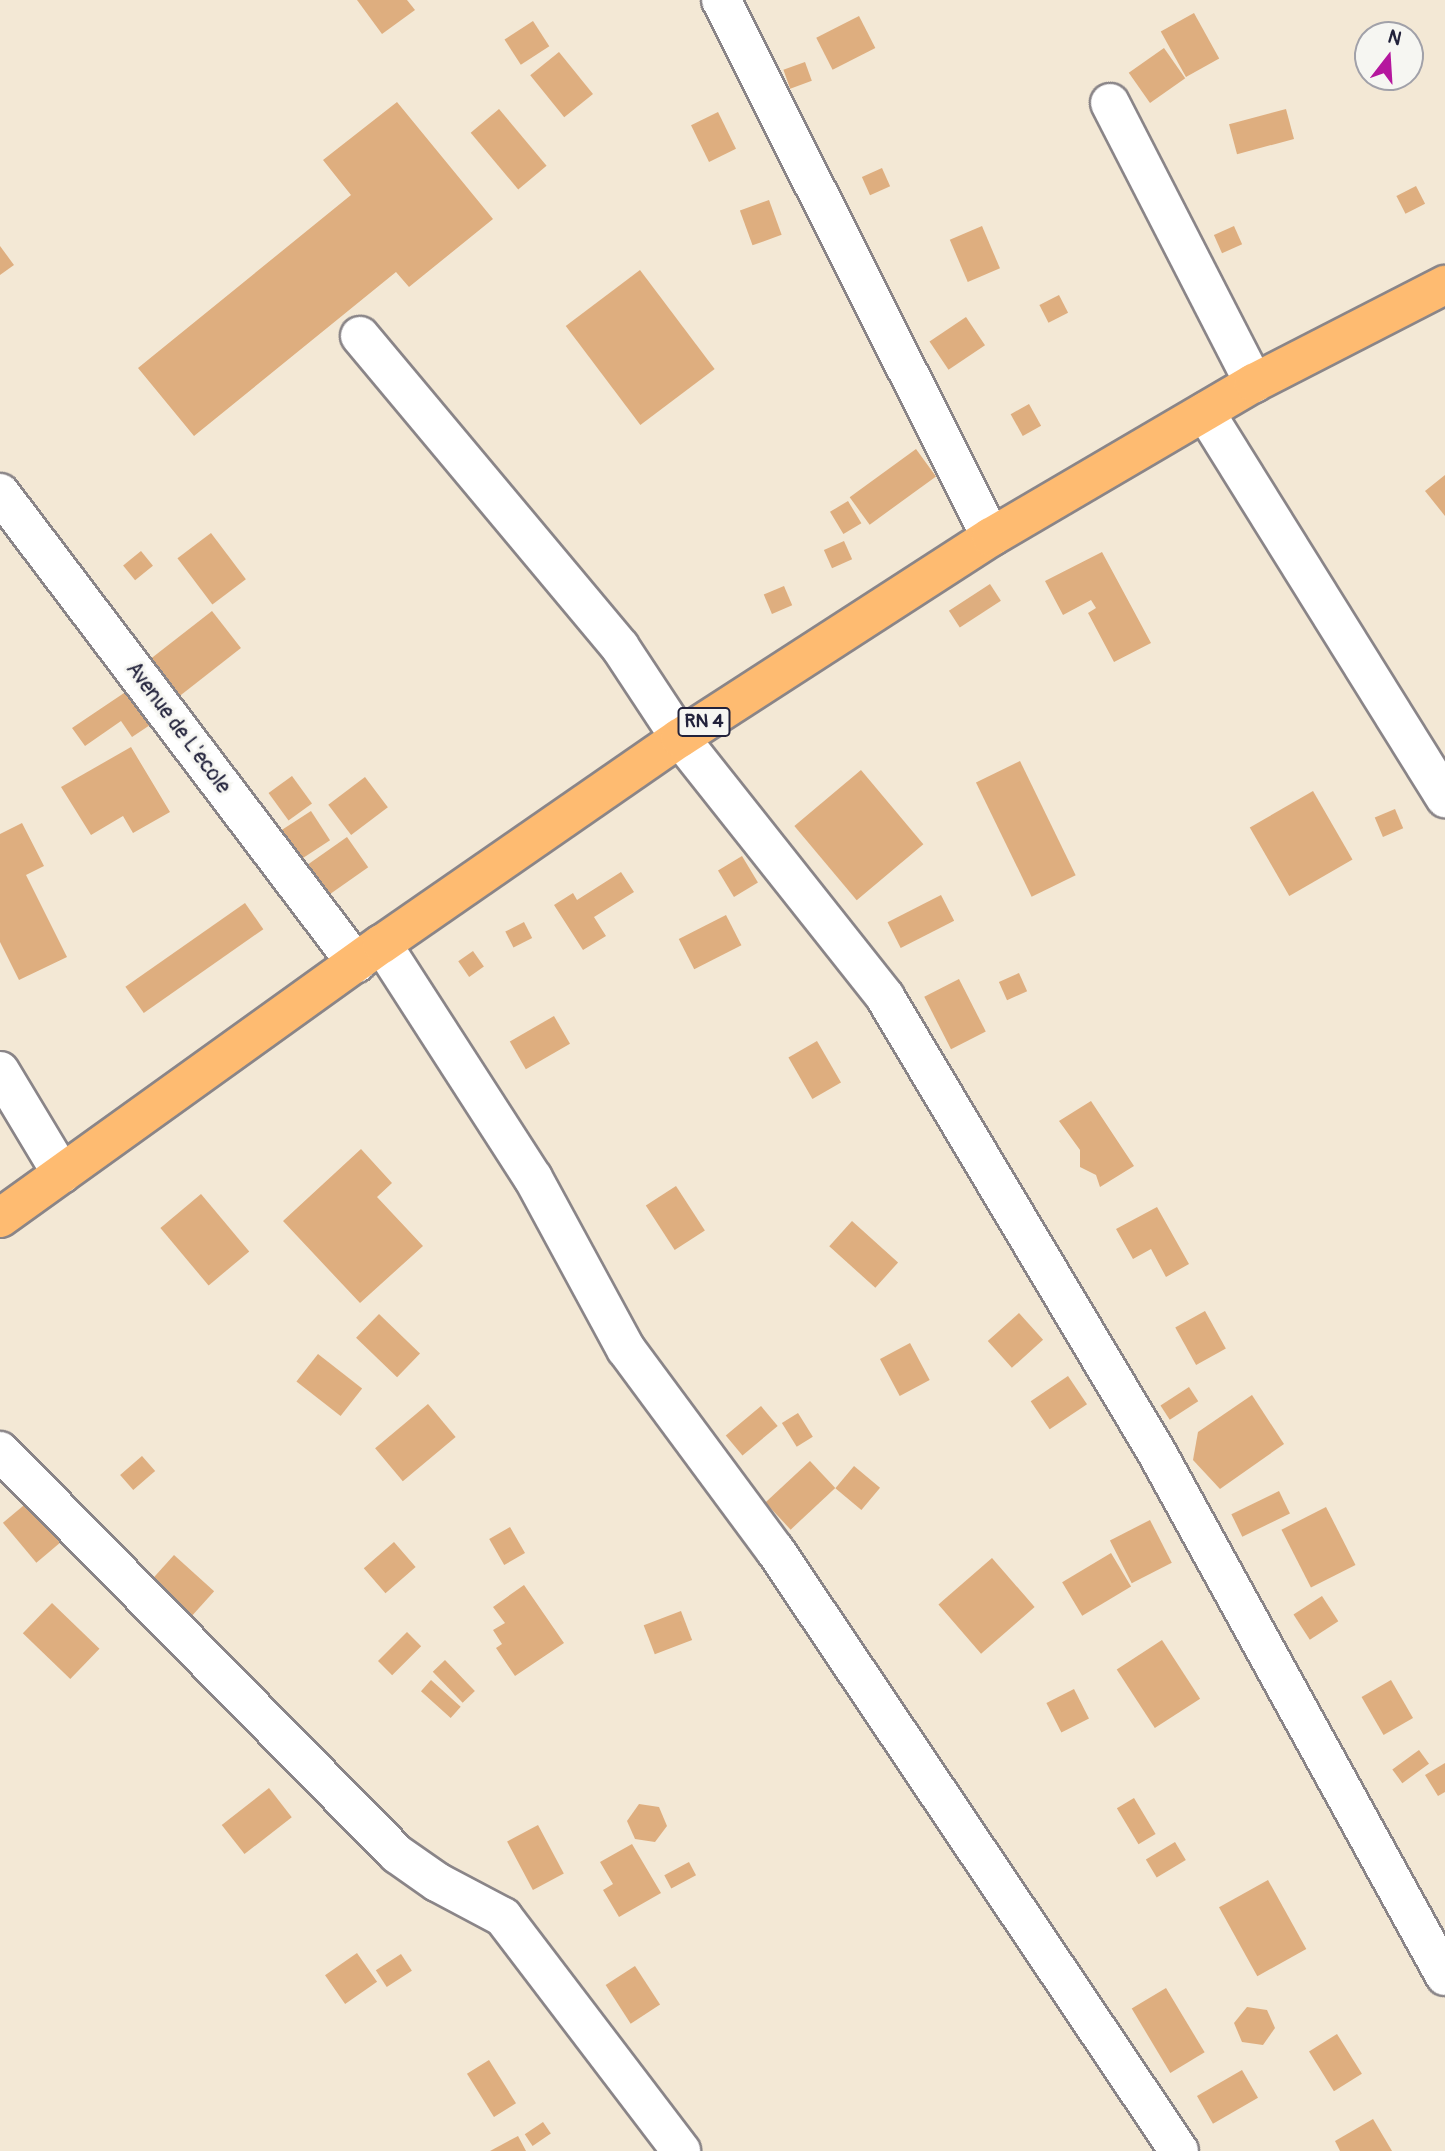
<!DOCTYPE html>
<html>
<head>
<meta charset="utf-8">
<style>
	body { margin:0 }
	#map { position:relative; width:1445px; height:2151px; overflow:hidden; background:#f3e8d5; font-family:Pangolin,sans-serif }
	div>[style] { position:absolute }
	.building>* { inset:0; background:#deae7f; transform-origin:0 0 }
	.roads { filter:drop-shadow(2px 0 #8a8588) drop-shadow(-2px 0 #8a8588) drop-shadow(0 2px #8a8588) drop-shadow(0 -2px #8a8588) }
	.minor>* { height:38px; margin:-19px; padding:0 19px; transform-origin:19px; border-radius:19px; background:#fff }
	.highway>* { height:38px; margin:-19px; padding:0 19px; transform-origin:19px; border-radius:19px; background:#febb71 }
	span { translate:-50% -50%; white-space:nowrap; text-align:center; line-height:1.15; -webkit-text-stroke:6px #f6f6f2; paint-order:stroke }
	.shield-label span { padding:2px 5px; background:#f6f6f2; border:2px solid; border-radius:5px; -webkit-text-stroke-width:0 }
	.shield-label { font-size:19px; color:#22223b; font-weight:700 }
	.street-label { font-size:21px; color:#22223b }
	.north { position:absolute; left:1354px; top:21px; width:70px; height:70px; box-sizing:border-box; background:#f6f6f2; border:2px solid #a1a1a9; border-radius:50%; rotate:17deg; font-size:19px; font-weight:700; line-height:28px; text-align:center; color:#22223b }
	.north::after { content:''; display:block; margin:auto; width:24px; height:32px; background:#b5179e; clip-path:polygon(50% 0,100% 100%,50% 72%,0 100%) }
</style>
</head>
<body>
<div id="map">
	<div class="building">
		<div style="clip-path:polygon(357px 0,407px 0,415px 10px,382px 34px)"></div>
		<div style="left:1194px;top:13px;width:52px;height:38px;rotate:61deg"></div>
		<div style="left:859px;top:16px;width:36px;height:48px;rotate:63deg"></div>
		<div style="left:533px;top:21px;width:30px;height:34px;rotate:57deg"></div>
		<div style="left:1164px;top:48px;width:37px;height:43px;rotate:55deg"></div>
		<div style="left:559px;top:52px;width:54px;height:37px;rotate:51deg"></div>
		<div style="left:805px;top:62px;width:20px;height:23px;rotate:70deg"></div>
		<div style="clip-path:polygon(397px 102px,493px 219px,409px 287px,396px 272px,194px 436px,138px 368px,351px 195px,323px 160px)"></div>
		<div style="left:499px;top:109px;width:74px;height:37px;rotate:50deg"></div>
		<div style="left:1286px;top:109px;width:31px;height:59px;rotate:75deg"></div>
		<div style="left:718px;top:112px;width:41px;height:30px;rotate:64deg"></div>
		<div style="left:882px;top:168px;width:20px;height:22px;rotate:66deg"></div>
		<div style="left:1416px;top:186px;width:20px;height:22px;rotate:63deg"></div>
		<div style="left:769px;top:200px;width:37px;height:31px;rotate:70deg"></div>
		<div style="left:982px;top:226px;width:46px;height:35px;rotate:67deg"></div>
		<div style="left:1234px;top:226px;width:20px;height:22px;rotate:66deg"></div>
		<div style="clip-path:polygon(0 246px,14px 265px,0 275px)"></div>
		<div style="left:640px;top:270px;width:124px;height:93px;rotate:53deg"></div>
		<div style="left:1059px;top:295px;width:20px;height:22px;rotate:63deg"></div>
		<div style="left:966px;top:317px;width:34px;height:44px;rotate:56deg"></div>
		<div style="left:1029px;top:404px;width:25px;height:21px;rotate:61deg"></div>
		<div style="left:916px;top:449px;width:34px;height:82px;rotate:54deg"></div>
		<div style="clip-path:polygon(1445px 475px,1445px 516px,1425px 491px)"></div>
		<div style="left:848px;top:501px;width:26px;height:21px;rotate:59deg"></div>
		<div style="left:211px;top:533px;width:58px;height:42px;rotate:53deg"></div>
		<div style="left:844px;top:541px;width:20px;height:22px;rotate:66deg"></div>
		<div style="left:141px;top:551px;width:19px;height:23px;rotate:51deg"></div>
		<div style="clip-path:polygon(1102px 552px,1151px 643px,1114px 662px,1088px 613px,1096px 608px,1091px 600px,1063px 615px,1045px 581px)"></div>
		<div style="left:990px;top:584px;width:20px;height:49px;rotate:57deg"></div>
		<div style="left:784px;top:586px;width:21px;height:22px;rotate:67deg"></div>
		<div style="left:212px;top:611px;width:47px;height:81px;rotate:52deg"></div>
		<div style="clip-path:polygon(127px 691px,150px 725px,132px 737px,121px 721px,85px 746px,72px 728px)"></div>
		<div style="clip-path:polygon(131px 747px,170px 812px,133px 833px,123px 816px,91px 835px,61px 787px)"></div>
		<div style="left:1020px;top:761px;width:127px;height:49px;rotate:64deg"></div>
		<div style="left:861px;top:770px;width:97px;height:87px;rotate:50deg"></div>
		<div style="left:292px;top:776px;width:34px;height:29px;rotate:54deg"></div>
		<div style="left:365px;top:777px;width:38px;height:46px;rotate:53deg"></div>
		<div style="left:1313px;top:791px;width:79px;height:73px;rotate:60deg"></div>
		<div style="left:1395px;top:809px;width:21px;height:22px;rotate:67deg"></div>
		<div style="left:311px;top:811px;width:35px;height:40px;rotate:57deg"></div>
		<div style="clip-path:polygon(22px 823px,44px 866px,26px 875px,67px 957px,19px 980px,0 942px,0 834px)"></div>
		<div style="left:347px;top:837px;width:37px;height:53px;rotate:55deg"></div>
		<div style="left:742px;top:856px;width:31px;height:28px;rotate:59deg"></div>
		<div style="clip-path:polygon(621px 872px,634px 892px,594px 917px,606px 936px,583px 950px,554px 905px,573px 893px,577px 900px)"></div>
		<div style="left:941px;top:895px;width:29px;height:60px;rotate:63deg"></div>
		<div style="left:245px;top:903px;width:32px;height:146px;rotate:55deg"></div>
		<div style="left:726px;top:915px;width:34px;height:53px;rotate:63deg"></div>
		<div style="left:524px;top:922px;width:18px;height:21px;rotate:63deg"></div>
		<div style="left:473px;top:951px;width:19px;height:18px;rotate:55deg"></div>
		<div style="left:1019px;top:973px;width:20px;height:22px;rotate:66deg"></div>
		<div style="left:959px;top:979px;width:59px;height:39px;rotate:63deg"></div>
		<div style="left:554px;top:1016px;width:32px;height:51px;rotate:60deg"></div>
		<div style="left:817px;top:1041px;width:48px;height:33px;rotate:60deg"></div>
		<div style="clip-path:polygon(1091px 1101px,1134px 1166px,1100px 1187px,1096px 1175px,1080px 1167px,1080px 1150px,1059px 1121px)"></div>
		<div style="clip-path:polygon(361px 1149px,392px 1183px,377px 1197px,423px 1246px,360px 1303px,283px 1221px)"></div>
		<div style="left:676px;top:1186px;width:53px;height:36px;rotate:57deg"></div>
		<div style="left:201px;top:1194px;width:75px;height:53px;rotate:50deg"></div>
		<div style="clip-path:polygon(1157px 1207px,1189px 1264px,1166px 1277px,1151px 1249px,1133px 1259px,1116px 1229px)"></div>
		<div style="left:852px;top:1221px;width:62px;height:34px;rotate:42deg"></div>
		<div style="left:1205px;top:1311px;width:43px;height:34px;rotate:61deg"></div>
		<div style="left:1019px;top:1313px;width:36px;height:42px;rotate:48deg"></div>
		<div style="left:379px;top:1314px;width:57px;height:33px;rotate:44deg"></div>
		<div style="left:910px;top:1343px;width:42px;height:34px;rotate:62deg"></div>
		<div style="left:318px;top:1354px;width:56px;height:35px;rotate:38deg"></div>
		<div style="left:1068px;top:1376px;width:34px;height:45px;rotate:56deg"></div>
		<div style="left:1189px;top:1387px;width:17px;height:34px;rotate:57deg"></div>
		<div style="clip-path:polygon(1252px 1395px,1284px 1444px,1220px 1489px,1193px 1460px,1198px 1432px)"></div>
		<div style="left:428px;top:1404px;width:43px;height:69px;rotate:50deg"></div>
		<div style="left:761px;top:1406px;width:26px;height:46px;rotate:50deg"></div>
		<div style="left:798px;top:1413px;width:28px;height:19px;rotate:58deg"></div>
		<div style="left:142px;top:1456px;width:20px;height:29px;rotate:49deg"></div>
		<div style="left:810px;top:1461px;width:37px;height:61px;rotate:47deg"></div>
		<div style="left:854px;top:1466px;width:34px;height:29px;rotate:40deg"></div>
		<div style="left:1279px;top:1491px;width:25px;height:53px;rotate:64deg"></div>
		<div style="left:29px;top:1501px;width:52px;height:34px;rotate:50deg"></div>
		<div style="left:1326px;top:1507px;width:65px;height:50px;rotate:63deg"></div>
		<div style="left:1150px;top:1520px;width:48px;height:45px;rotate:63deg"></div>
		<div style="left:510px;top:1527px;width:30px;height:24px;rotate:60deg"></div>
		<div style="left:394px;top:1542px;width:33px;height:40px;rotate:49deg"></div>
		<div style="left:1111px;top:1553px;width:39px;height:57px;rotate:59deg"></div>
		<div style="left:174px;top:1555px;width:54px;height:33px;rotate:42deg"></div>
		<div style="left:992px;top:1558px;width:65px;height:71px;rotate:49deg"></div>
		<div style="clip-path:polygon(524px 1585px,564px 1643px,515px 1676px,496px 1648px,502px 1644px,493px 1630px,505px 1623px,493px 1607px)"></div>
		<div style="left:1322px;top:1596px;width:30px;height:34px;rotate:57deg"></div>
		<div style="left:52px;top:1603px;width:66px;height:42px;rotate:44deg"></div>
		<div style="left:681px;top:1611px;width:31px;height:40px;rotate:69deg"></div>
		<div style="left:407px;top:1632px;width:20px;height:41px;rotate:45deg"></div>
		<div style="left:1162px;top:1640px;width:70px;height:54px;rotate:57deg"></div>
		<div style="left:445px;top:1660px;width:43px;height:17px;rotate:46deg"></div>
		<div style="left:431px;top:1680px;width:40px;height:15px;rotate:42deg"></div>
		<div style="left:1391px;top:1680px;width:44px;height:34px;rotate:60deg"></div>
		<div style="left:1074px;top:1689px;width:33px;height:31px;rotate:63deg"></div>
		<div style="left:1419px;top:1750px;width:17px;height:33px;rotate:54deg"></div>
		<div style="clip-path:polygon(1445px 1763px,1445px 1792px,1438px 1796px,1425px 1775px)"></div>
		<div style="left:269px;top:1788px;width:37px;height:60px;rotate:52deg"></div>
		<div style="left:1134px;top:1798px;width:42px;height:20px;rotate:59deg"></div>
		<div style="clip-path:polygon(639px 1804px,659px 1807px,667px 1826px,655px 1842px,635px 1839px,627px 1821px)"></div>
		<div style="left:538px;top:1825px;width:55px;height:35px;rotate:62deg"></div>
		<div style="left:1175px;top:1842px;width:21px;height:34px;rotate:59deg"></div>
		<div style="clip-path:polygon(632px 1844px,661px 1893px,619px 1917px,603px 1890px,613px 1884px,600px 1862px)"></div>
		<div style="left:689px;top:1862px;width:15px;height:28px;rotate:62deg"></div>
		<div style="left:1268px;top:1880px;width:79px;height:56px;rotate:61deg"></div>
		<div style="left:357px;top:1953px;width:35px;height:39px;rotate:55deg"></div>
		<div style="left:401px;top:1954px;width:20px;height:30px;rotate:57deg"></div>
		<div style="left:635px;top:1966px;width:46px;height:35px;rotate:57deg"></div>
		<div style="left:1166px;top:1988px;width:75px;height:40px;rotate:59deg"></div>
		<div style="clip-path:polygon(1247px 2007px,1267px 2010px,1275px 2028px,1263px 2045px,1242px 2042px,1234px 2023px)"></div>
		<div style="left:1337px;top:2034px;width:47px;height:33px;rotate:58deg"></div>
		<div style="left:489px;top:2060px;width:51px;height:26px;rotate:58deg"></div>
		<div style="left:1242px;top:2070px;width:32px;height:52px;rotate:60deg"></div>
		<div style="clip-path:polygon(1373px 2119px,1392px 2151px,1340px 2151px,1335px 2141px)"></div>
		<div style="left:543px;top:2122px;width:14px;height:22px;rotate:56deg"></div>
		<div style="clip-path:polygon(518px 2136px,526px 2151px,490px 2151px)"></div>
	</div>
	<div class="roads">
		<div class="minor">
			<div style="left:721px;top:0;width:601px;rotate:63.31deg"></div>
			<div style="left:1110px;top:103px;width:315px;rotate:62.8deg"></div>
			<div style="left:360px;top:336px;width:405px;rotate:50.1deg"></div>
			<div style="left:620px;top:647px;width:109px;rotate:56.6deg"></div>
			<div style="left:680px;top:738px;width:330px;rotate:51.6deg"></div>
			<div style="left:885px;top:997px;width:531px;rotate:59.18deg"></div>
			<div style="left:1157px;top:1453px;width:597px;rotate:61.16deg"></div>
			<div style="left:1205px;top:412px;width:455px;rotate:58.1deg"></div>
			<div style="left:0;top:493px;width:590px;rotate:52.86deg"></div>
			<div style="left:382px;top:944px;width:278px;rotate:57.2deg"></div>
			<div style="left:533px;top:1178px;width:195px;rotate:61.5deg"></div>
			<div style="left:626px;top:1349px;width:250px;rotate:53.5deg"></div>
			<div style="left:775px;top:1550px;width:724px;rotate:56.09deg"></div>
			<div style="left:0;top:1071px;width:120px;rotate:59deg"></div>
			<div style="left:0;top:1451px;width:566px;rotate:45.43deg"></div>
			<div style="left:397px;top:1854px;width:49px;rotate:35deg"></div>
			<div style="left:437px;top:1882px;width:75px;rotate:27.9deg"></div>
			<div style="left:503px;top:1917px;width:294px;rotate:52.7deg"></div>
		</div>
		<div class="highway">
			<div style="left:0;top:1218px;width:470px;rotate:-35.7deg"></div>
			<div style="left:382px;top:944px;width:362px;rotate:-34.7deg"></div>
			<div style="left:680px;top:738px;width:370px;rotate:-32.9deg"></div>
			<div style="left:991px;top:537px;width:305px;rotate:-30.4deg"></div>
			<div style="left:1254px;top:383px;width:215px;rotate:-27.2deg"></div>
		</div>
	</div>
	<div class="shield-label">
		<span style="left:704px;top:722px">RN 4</span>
	</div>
	<div class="street-label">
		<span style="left:178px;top:728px;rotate:53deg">Avenue de L'ecole</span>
	</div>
	<div class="north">N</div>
</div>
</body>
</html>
